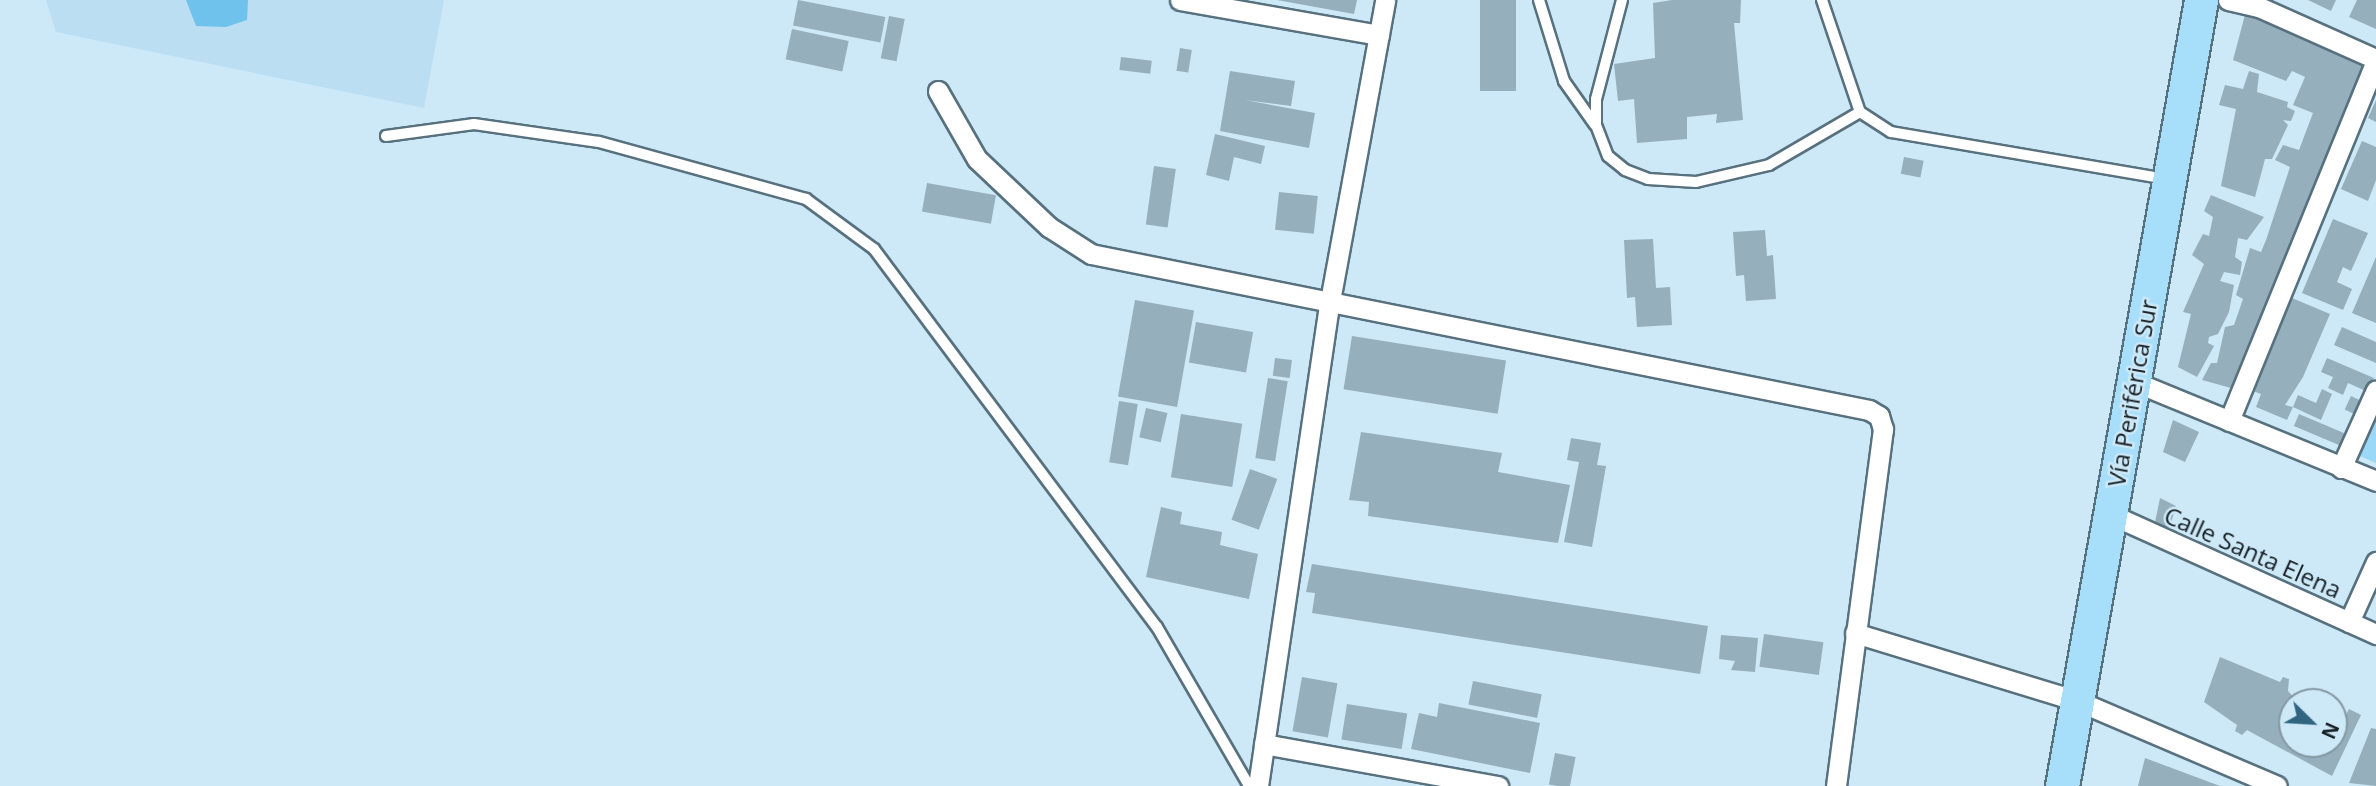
<!DOCTYPE html>
<html>
<head>
<meta charset="utf-8">
<style>
	body { margin:0 }
	#map { position:relative; width:2376px; height:786px; overflow:hidden; background:#cde8f7; font-family:"Open Sans",sans-serif }
	div>[style] { position:absolute }
	.built>* { inset:0; background:#bbdef2 }
	.green>* { inset:0; background:#9bd7f7 }
	.water>* { inset:0; background:#6ec2ec }
	.building>* { inset:0; background:#95afbd; transform-origin:0 0 }
	.roads { filter:drop-shadow(2px 0 #58717e) drop-shadow(-2px 0 #58717e) drop-shadow(0 2px #58717e) drop-shadow(0 -2px #58717e) }
	.service>* { height:10px; margin:-5px; padding:0 5px; transform-origin:5px; border-radius:5px; background:#fff }
	.minor>* { height:19px; margin:-9.5px; padding:0 9.5px; transform-origin:9.5px; border-radius:9.5px; background:#fff }
	.trunk>* { height:33px; margin:-16.5px; padding:0 16.5px; transform-origin:16.5px; border-radius:16.5px; background:#a7defa }
	span { translate:-50% -50%; white-space:nowrap; text-align:center; line-height:1.15; -webkit-text-stroke:5px #cde8f7; paint-order:stroke }
	.street-label { font-size:24px; color:#162025 }
	.north { position:absolute; left:2278px; top:688px; width:70px; height:70px; box-sizing:border-box; background:#cde8f7; border:2px solid #8498a3; border-radius:50%; rotate:114deg; font-size:19px; font-weight:700; line-height:28px; text-align:center; color:#162025 }
	.north::after { content:''; display:block; margin:auto; width:24px; height:32px; background:#2f6580; clip-path:polygon(50% 0,100% 100%,50% 72%,0 100%) }
</style>
</head>
<body>
<div id="map">
	<div class="built">
		<div style="clip-path:polygon(46px 0,444px 0,424px 108px,56px 32px)"></div>
	</div>
	<div class="green">
		<div style="clip-path:polygon(2376px 420px,2376px 463px,2360px 456px)"></div>
	</div>
	<div class="water">
		<div style="clip-path:polygon(186px 0,248px 0,247px 20px,226px 27px,196px 26px)"></div>
	</div>
	<div class="building">
		<div style="left:798px;top:0;width:89px;height:26px;rotate:11deg"></div>
		<div style="clip-path:polygon(1277px 0,1357px 0,1354px 14px)"></div>
		<div style="left:1480px;top:0;width:36px;height:91px"></div>
		<div style="clip-path:polygon(1672px 0,1741px 0,1740px 23px,1734px 23px,1743px 120px,1716px 123px,1717px 114px,1687px 117px,1687px 139px,1637px 143px,1634px 99px,1618px 101px,1614px 64px,1655px 58px,1653px 3px)"></div>
		<div style="clip-path:polygon(2308px 0,2336px 0,2331px 11px)"></div>
		<div style="clip-path:polygon(2357px 0,2376px 0,2376px 29px,2349px 17px)"></div>
		<div style="clip-path:polygon(2246px 11px,2367px 61px,2231px 388px,2202px 380px,2211px 363px,2217px 363px,2225px 327px,2234px 325px,2243px 299px,2236px 295px,2250px 248px,2261px 252px,2266px 240px,2290px 167px,2275px 160px,2283px 145px,2299px 150px,2313px 113px,2293px 105px,2305px 77px,2292px 71px,2286px 81px,2233px 60px)"></div>
		<div style="left:889px;top:16px;width:16px;height:43px;rotate:11deg"></div>
		<div style="left:792px;top:29px;width:58px;height:31px;rotate:12deg"></div>
		<div style="left:1180px;top:48px;width:12px;height:23px;rotate:9deg"></div>
		<div style="left:1121px;top:57px;width:31px;height:13px;rotate:7deg"></div>
		<div style="clip-path:polygon(1230px 71px,1295px 81px,1291px 106px,1245px 100px,1315px 113px,1309px 148px,1220px 131px)"></div>
		<div style="clip-path:polygon(2249px 71px,2259px 74px,2257px 92px,2288px 102px,2287px 107px,2295px 111px,2291px 121px,2283px 120px,2288px 125px,2272px 159px,2265px 159px,2255px 197px,2221px 186px,2236px 109px,2219px 105px,2225px 85px,2243px 89px)"></div>
		<div style="clip-path:polygon(2376px 100px,2376px 122px,2368px 118px)"></div>
		<div style="clip-path:polygon(1215px 134px,1265px 146px,1261px 164px,1234px 157px,1229px 181px,1206px 175px)"></div>
		<div style="clip-path:polygon(2362px 141px,2376px 147px,2376px 180px,2368px 201px,2341px 189px)"></div>
		<div style="left:1904px;top:157px;width:20px;height:17px;rotate:11deg"></div>
		<div style="left:1154px;top:166px;width:22px;height:59px;rotate:8deg"></div>
		<div style="left:927px;top:183px;width:70px;height:29px;rotate:10deg"></div>
		<div style="left:1279px;top:192px;width:39px;height:38px;rotate:6deg"></div>
		<div style="clip-path:polygon(2211px 195px,2264px 217px,2247px 240px,2238px 238px,2235px 257px,2242px 262px,2240px 275px,2224px 272px,2220px 281px,2234px 285px,2229px 312px,2218px 334px,2209px 337px,2208px 343px,2214px 346px,2197px 377px,2178px 367px,2191px 314px,2183px 312px,2204px 264px,2192px 255px,2203px 234px,2209px 236px,2213px 217px,2204px 211px)"></div>
		<div style="clip-path:polygon(2333px 219px,2368px 233px,2351px 271px,2343px 267px,2337px 282px,2352px 289px,2343px 310px,2302px 293px)"></div>
		<div style="clip-path:polygon(1765px 230px,1767px 256px,1773px 255px,1776px 299px,1746px 301px,1744px 275px,1736px 276px,1733px 232px)"></div>
		<div style="clip-path:polygon(1653px 239px,1656px 288px,1670px 287px,1672px 325px,1637px 327px,1635px 297px,1627px 298px,1624px 240px)"></div>
		<div style="clip-path:polygon(2376px 257px,2376px 323px,2352px 313px)"></div>
		<div style="clip-path:polygon(2292px 298px,2330px 314px,2303px 377px,2285px 405px,2293px 407px,2287px 420px,2256px 407px,2261px 394px,2253px 391px)"></div>
		<div style="left:1135px;top:300px;width:60px;height:98px;rotate:10deg"></div>
		<div style="left:1196px;top:322px;width:58px;height:41px;rotate:10deg"></div>
		<div style="clip-path:polygon(2342px 327px,2376px 342px,2376px 363px,2334px 345px)"></div>
		<div style="left:1352px;top:336px;width:156px;height:54px;rotate:9deg"></div>
		<div style="left:1275px;top:358px;width:17px;height:18px;rotate:7deg"></div>
		<div style="clip-path:polygon(2327px 358px,2374px 378px,2368px 392px,2348px 383px,2343px 395px,2328px 388px,2333px 377px,2321px 372px)"></div>
		<div style="left:1268px;top:378px;width:20px;height:81px;rotate:9deg"></div>
		<div style="clip-path:polygon(2322px 389px,2332px 394px,2321px 420px,2293px 407px,2298px 395px,2316px 403px)"></div>
		<div style="left:2351px;top:396px;width:14px;height:15px;rotate:25deg"></div>
		<div style="left:1119px;top:401px;width:19px;height:62px;rotate:9deg"></div>
		<div style="left:1146px;top:408px;width:22px;height:30px;rotate:13deg"></div>
		<div style="left:1181px;top:414px;width:62px;height:64px;rotate:9deg"></div>
		<div style="left:2299px;top:414px;width:52px;height:13px;rotate:23deg"></div>
		<div style="clip-path:polygon(2173px 420px,2199px 432px,2185px 462px,2163px 452px)"></div>
		<div style="clip-path:polygon(1361px 432px,1502px 453px,1498px 472px,1570px 485px,1558px 543px,1368px 516px,1369px 502px,1349px 500px)"></div>
		<div style="clip-path:polygon(1571px 438px,1601px 443px,1597px 465px,1606px 466px,1592px 547px,1564px 542px,1579px 462px,1567px 460px)"></div>
		<div style="left:1250px;top:469px;width:29px;height:54px;rotate:20deg"></div>
		<div style="clip-path:polygon(2160px 498px,2176px 506px,2168px 533px,2154px 527px)"></div>
		<div style="clip-path:polygon(1161px 507px,1182px 512px,1180px 524px,1222px 532px,1220px 545px,1258px 554px,1249px 599px,1146px 577px)"></div>
		<div style="clip-path:polygon(1312px 564px,1708px 626px,1700px 674px,1312px 613px,1315px 593px,1306px 592px)"></div>
		<div style="left:1764px;top:634px;width:60px;height:33px;rotate:8deg"></div>
		<div style="clip-path:polygon(1721px 635px,1758px 638px,1755px 672px,1731px 670px,1735px 661px,1719px 659px)"></div>
		<div style="clip-path:polygon(2220px 657px,2280px 682px,2283px 677px,2289px 679px,2288px 691px,2298px 702px,2292px 702px,2292px 744px,2334px 744px,2334px 728px,2338px 730px,2349px 709px,2361px 715px,2332px 776px,2247px 730px,2242px 735px,2235px 731px,2237px 725px,2204px 702px)"></div>
		<div style="left:1302px;top:677px;width:36px;height:55px;rotate:10deg"></div>
		<div style="left:1473px;top:681px;width:70px;height:24px;rotate:11deg"></div>
		<div style="clip-path:polygon(2309px 693px,2327px 702px,2301px 702px)"></div>
		<div style="clip-path:polygon(1439px 703px,1540px 723px,1530px 773px,1411px 749px,1419px 713px,1437px 717px)"></div>
		<div style="left:1347px;top:704px;width:61px;height:36px;rotate:9deg"></div>
		<div style="clip-path:polygon(2371px 728px,2376px 729px,2376px 786px,2349px 783px)"></div>
		<div style="left:1555px;top:753px;width:21px;height:32px;rotate:11deg"></div>
		<div style="clip-path:polygon(2145px 758px,2220px 786px,2138px 786px)"></div>
	</div>
	<div class="roads">
		<div class="service">
			<div style="left:1539px;top:0;width:85px;rotate:72.8deg"></div>
			<div style="left:1564px;top:81px;width:54px;rotate:54.8deg"></div>
			<div style="left:1622px;top:0;width:102px;rotate:104.7deg"></div>
			<div style="left:1596px;top:99px;width:26px;rotate:90deg"></div>
			<div style="left:1596px;top:125px;width:33px;rotate:69deg"></div>
			<div style="left:1608px;top:156px;width:22px;rotate:39deg"></div>
			<div style="left:1625px;top:170px;width:25px;rotate:21deg"></div>
			<div style="left:1648px;top:179px;width:48px;rotate:3.6deg"></div>
			<div style="left:1696px;top:182px;width:75px;rotate:-13.1deg"></div>
			<div style="left:1769px;top:165px;width:105px;rotate:-30.2deg"></div>
			<div style="left:1822px;top:0;width:118px;rotate:71.3deg"></div>
			<div style="left:1860px;top:112px;width:37px;rotate:33deg"></div>
			<div style="left:1891px;top:132px;width:278px;rotate:9.7deg"></div>
			<div style="left:386px;top:136px;width:89px;rotate:-7.8deg"></div>
			<div style="left:474px;top:124px;width:126px;rotate:8.2deg"></div>
			<div style="left:599px;top:142px;width:215px;rotate:15.4deg"></div>
			<div style="left:806px;top:199px;width:84px;rotate:36.3deg"></div>
			<div style="left:874px;top:249px;width:472px;rotate:53.2deg"></div>
			<div style="left:1157px;top:627px;width:184px;rotate:59.9deg"></div>
		</div>
		<div class="minor">
			<div style="left:1180px;top:0;width:202px;rotate:10deg"></div>
			<div style="left:2228px;top:0;width:32px;rotate:13deg"></div>
			<div style="left:2259px;top:7px;width:128px;rotate:24deg"></div>
			<div style="left:938px;top:91px;width:78px;rotate:60.2deg"></div>
			<div style="left:977px;top:159px;width:99px;rotate:43.4deg"></div>
			<div style="left:1049px;top:227px;width:50px;rotate:32.7deg"></div>
			<div style="left:1091px;top:254px;width:793px;rotate:11.34deg"></div>
			<div style="left:1869px;top:410px;width:12px;rotate:31deg"></div>
			<div style="left:1879px;top:416px;width:14px;rotate:73deg"></div>
			<div style="left:1883px;top:429px;width:360px;rotate:97.5deg"></div>
			<div style="left:2135px;top:382px;width:261px;rotate:22.3deg"></div>
			<div style="left:2229px;top:421px;width:390px;rotate:-67.8deg"></div>
			<div style="left:2341px;top:468px;width:85px;rotate:-65.8deg"></div>
			<div style="left:2110px;top:514px;width:292px;rotate:24.3deg"></div>
			<div style="left:2349px;top:622px;width:66px;rotate:-65.8deg"></div>
			<div style="left:1855px;top:633px;width:233px;rotate:17deg"></div>
			<div style="left:2078px;top:701px;width:216px;rotate:23.1deg"></div>
			<div style="left:1264px;top:744px;width:238px;rotate:10.2deg"></div>
			<div style="left:1258px;top:786px;width:490px;rotate:-81.6deg"></div>
			<div style="left:1330px;top:301px;width:306px;rotate:-79.6deg"></div>
		</div>
		<div class="trunk">
			<div style="left:2062px;top:786px;width:798px;rotate:-79.97deg"></div>
		</div>
	</div>
	<div class="street-label">
		<span style="left:2132px;top:393px;rotate:-80deg">Vía Periférica Sur</span>
		<span style="left:2253px;top:552px;rotate:24deg">Calle Santa Elena</span>
	</div>
	<div class="north">N</div>
</div>
</body>
</html>
